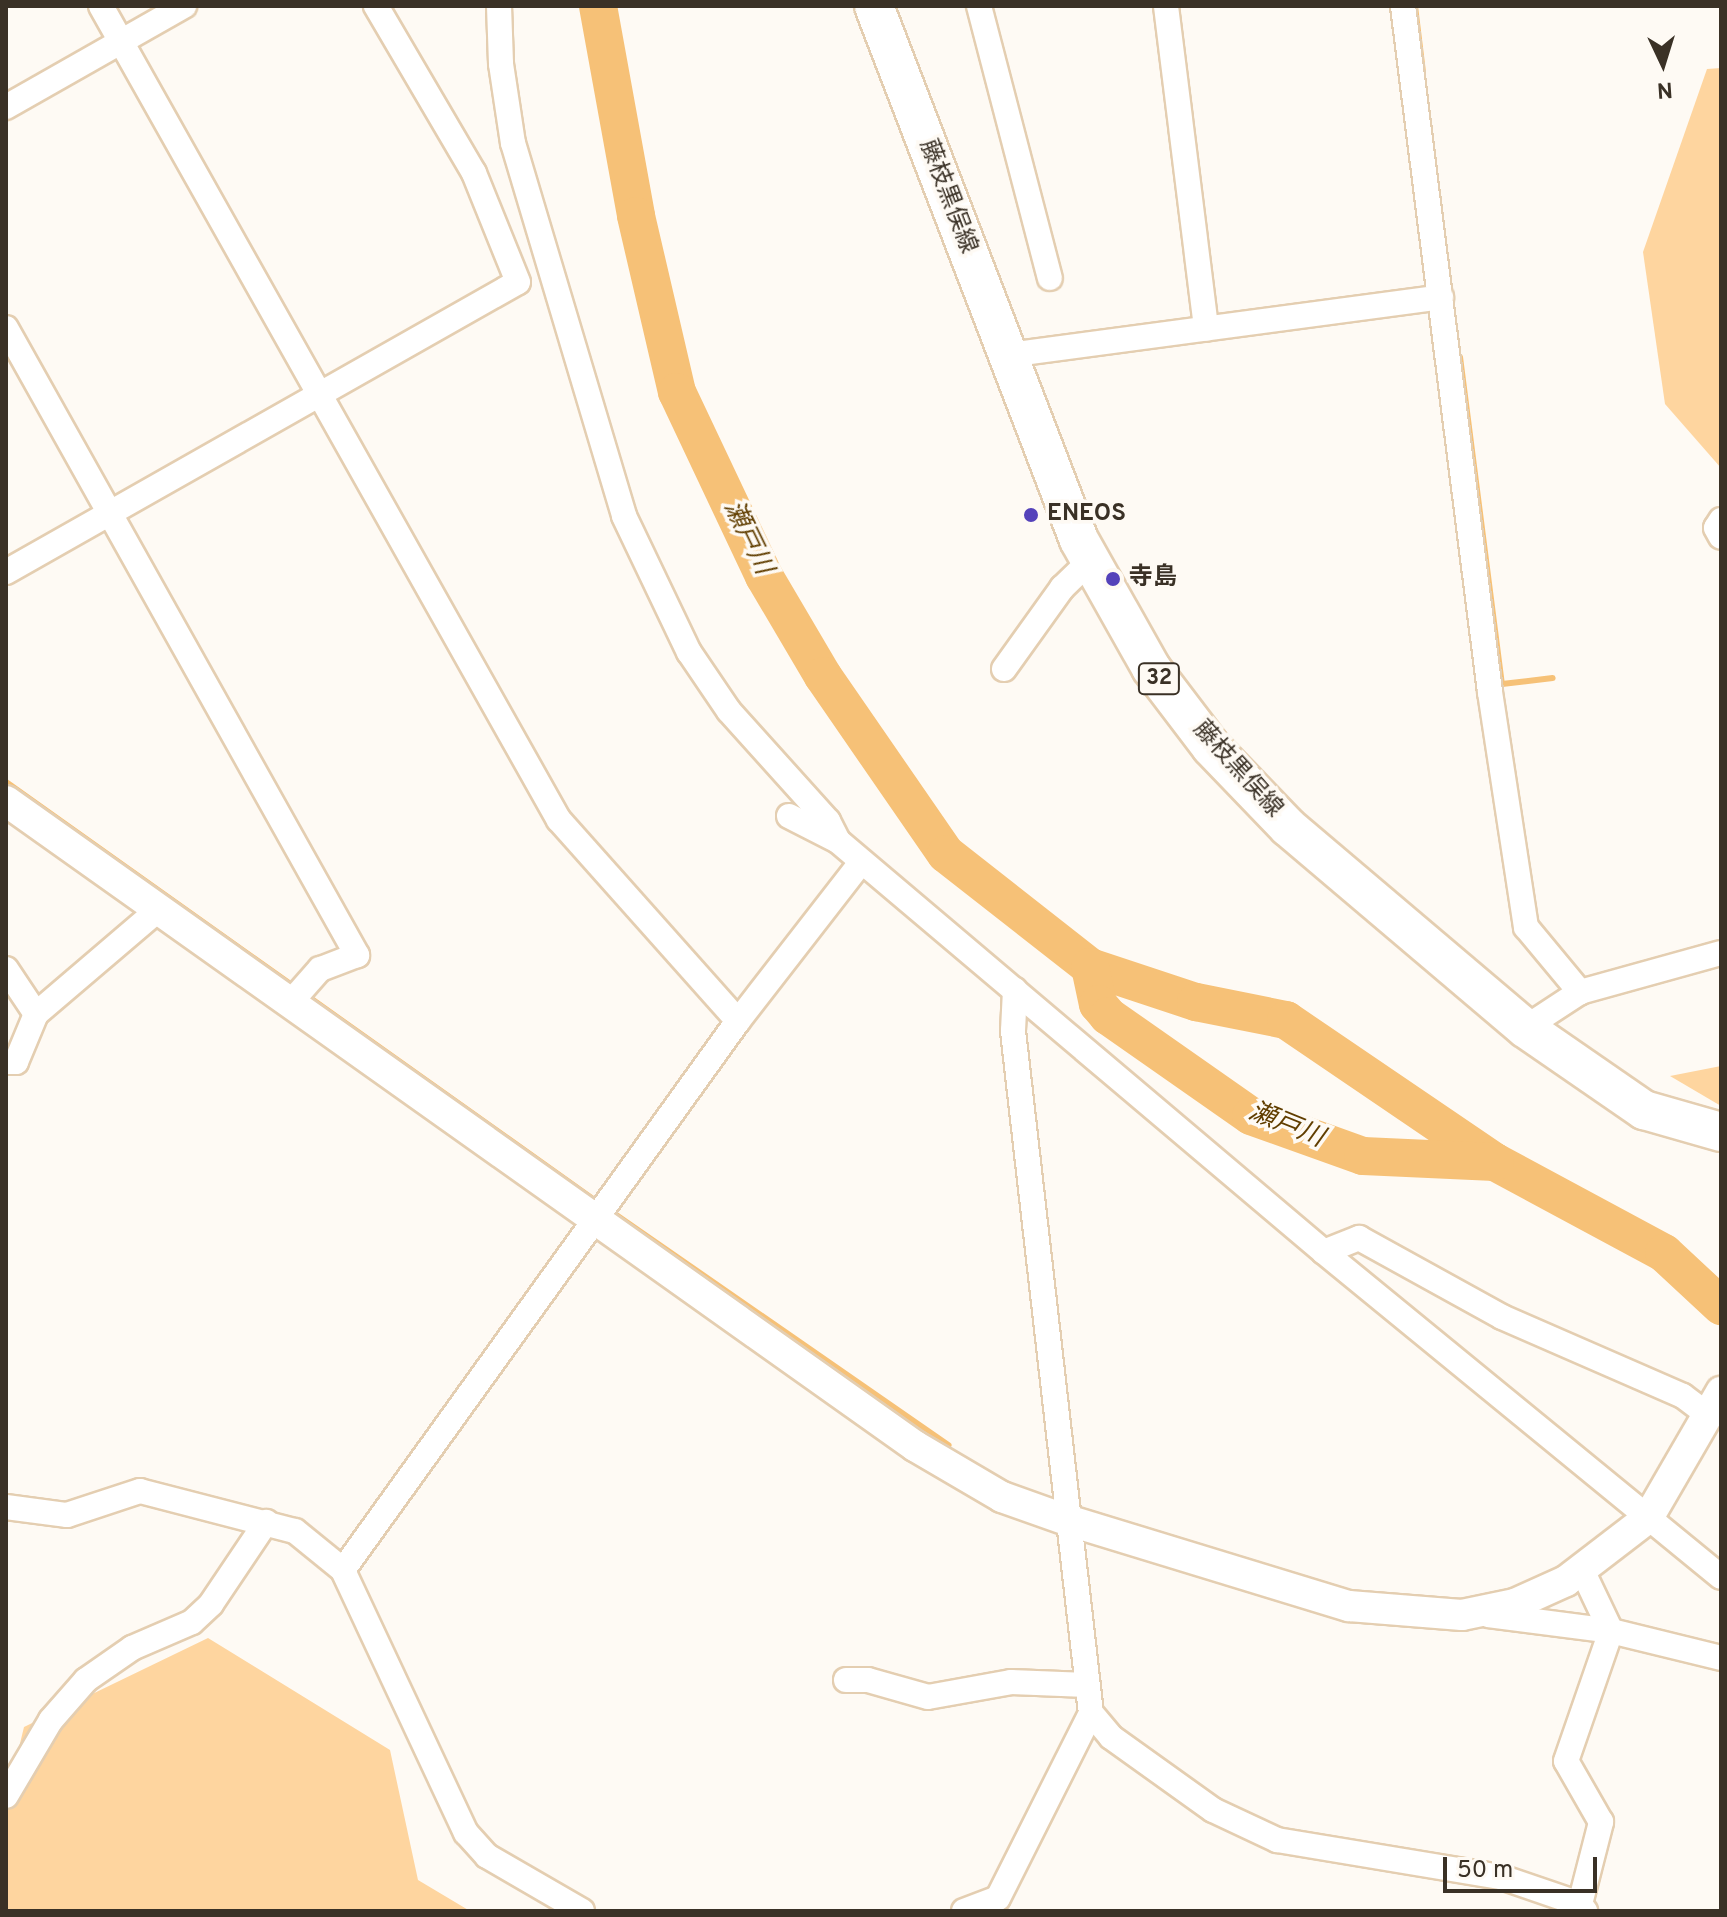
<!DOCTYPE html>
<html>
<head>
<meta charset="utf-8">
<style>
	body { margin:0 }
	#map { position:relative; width:1727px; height:1917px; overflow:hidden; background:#fefaf4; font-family:Overpass,"Noto Sans JP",sans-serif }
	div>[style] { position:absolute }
	.green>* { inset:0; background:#fed59f }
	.stream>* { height:6px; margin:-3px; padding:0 3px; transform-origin:3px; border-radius:3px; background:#f6c177 }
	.river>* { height:38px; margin:-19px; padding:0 19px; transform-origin:19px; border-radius:19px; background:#f6c177 }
	.roads { filter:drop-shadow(2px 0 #e4ceb1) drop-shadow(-2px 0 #e4ceb1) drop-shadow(0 2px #e4ceb1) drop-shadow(0 -2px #e4ceb1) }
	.minor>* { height:24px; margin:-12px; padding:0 12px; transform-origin:12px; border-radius:12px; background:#fff }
	.tertiary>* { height:30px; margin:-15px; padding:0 15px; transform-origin:15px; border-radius:15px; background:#fff }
	.primary>* { height:38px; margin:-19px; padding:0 19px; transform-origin:19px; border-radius:19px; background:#fff }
	.dots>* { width:22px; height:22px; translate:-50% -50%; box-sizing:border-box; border:4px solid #fefaf4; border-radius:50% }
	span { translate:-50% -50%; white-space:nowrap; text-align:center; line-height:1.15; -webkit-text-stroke:7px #fefaf4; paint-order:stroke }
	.shield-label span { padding:2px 6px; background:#fefaf4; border:2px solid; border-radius:6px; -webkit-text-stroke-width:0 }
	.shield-label { font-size:22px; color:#3a3126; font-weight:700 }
	.street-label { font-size:24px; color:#3a3126 }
	.poi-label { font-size:24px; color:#3a3126; font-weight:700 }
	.left { translate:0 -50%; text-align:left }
	.water-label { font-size:26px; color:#613e00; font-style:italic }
	.frame { position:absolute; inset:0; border:8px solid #3a3126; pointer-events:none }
	.north { position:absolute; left:1623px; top:24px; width:80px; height:80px; -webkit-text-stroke:6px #fefaf4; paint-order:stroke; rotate:176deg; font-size:22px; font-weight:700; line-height:32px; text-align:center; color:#3a3126 }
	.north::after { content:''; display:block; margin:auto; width:28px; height:36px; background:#3a3126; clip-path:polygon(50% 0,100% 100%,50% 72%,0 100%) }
	.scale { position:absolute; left:1443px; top:1857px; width:154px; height:36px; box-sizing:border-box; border:4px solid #3a3126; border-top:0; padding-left:10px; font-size:24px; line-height:28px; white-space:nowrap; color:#3a3126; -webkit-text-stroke:6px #fefaf4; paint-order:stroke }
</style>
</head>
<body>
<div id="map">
	<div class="green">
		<div style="clip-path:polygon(1721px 68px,1721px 468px,1665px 404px,1643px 252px,1707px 69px)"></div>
		<div style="clip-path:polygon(1721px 1066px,1721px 1106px,1670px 1076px)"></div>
		<div style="clip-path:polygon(208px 1638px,390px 1750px,418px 1880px,470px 1911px,6px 1911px,6px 1801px,24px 1727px)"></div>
	</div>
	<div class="stream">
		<div style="left:1415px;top:6px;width:66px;rotate:83.1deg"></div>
		<div style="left:1460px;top:357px;width:330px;rotate:82.7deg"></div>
		<div style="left:1502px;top:684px;width:51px;rotate:-6.7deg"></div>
		<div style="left:6px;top:782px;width:357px;rotate:35.4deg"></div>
		<div style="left:306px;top:995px;width:361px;rotate:35.4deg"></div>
		<div style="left:609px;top:1210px;width:413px;rotate:34.7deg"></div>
	</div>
	<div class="river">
		<div style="left:598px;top:6px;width:213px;rotate:79.7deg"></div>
		<div style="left:636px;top:216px;width:181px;rotate:76.9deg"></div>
		<div style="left:677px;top:392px;width:204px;rotate:64.7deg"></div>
		<div style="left:764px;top:576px;width:116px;rotate:59.5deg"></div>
		<div style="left:823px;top:676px;width:216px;rotate:55.4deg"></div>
		<div style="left:946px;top:854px;width:183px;rotate:38.1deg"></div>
		<div style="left:1090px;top:967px;width:112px;rotate:18.3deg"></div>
		<div style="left:1196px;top:1002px;width:92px;rotate:11.3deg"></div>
		<div style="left:1286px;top:1020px;width:253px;rotate:34.2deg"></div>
		<div style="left:1495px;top:1162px;width:192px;rotate:28.3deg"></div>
		<div style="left:1664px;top:1253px;width:78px;rotate:42.9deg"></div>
		<div style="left:1090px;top:967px;width:38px;rotate:78deg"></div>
		<div style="left:1098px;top:1004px;width:16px;rotate:50deg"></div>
		<div style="left:1108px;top:1016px;width:174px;rotate:35deg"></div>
		<div style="left:1251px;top:1116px;width:119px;rotate:19.7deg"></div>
		<div style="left:1363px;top:1156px;width:132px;rotate:2.6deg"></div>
	</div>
	<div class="roads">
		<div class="minor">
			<div style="left:101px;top:6px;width:934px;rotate:60.64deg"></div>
			<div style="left:559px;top:820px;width:269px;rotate:48.3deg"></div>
			<div style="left:499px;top:6px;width:58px;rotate:88deg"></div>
			<div style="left:501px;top:64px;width:80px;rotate:81.4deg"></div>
			<div style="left:513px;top:143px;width:389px;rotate:73.4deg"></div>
			<div style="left:624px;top:516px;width:151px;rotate:64.5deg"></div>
			<div style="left:689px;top:652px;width:71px;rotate:55.9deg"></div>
			<div style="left:729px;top:711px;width:148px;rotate:48deg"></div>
			<div style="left:828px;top:821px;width:22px;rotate:63deg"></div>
			<div style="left:979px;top:6px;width:281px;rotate:75.4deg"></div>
			<div style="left:1166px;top:6px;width:325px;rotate:82.9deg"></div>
			<div style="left:1403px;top:6px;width:691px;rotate:82.77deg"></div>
			<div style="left:1490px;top:692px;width:238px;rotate:81.3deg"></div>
			<div style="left:1526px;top:927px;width:85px;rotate:50.3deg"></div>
			<div style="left:6px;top:107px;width:205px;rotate:-29.6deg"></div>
			<div style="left:6px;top:328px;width:719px;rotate:60.76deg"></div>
			<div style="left:357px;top:955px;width:40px;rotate:159deg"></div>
			<div style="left:320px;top:969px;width:45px;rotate:131.4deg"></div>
			<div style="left:1008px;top:355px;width:437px;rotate:-7.6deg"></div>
			<div style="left:1721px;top:520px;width:9px;rotate:122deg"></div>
			<div style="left:1716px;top:528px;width:10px;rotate:61deg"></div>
			<div style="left:6px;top:572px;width:588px;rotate:-29.53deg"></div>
			<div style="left:518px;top:282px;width:118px;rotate:-112deg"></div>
			<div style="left:474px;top:173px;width:194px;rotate:-120.4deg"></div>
			<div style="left:1004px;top:669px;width:100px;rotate:-54.4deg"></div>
			<div style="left:1062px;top:588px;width:36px;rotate:-44deg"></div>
			<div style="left:789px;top:816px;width:55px;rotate:27deg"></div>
			<div style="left:838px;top:841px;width:636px;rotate:40.22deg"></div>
			<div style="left:1324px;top:1252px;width:513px;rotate:39.31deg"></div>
			<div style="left:6px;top:969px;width:54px;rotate:56.3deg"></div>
			<div style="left:1015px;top:990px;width:41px;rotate:92.8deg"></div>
			<div style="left:1013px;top:1031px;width:686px;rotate:83.48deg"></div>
			<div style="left:1091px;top:1713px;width:31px;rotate:50deg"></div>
			<div style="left:1111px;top:1737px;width:125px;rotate:35.6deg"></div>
			<div style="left:1213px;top:1810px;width:71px;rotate:25.1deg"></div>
			<div style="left:1277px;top:1840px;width:227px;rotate:9.4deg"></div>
			<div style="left:1501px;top:1877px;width:83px;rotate:18.9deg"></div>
			<div style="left:1580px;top:1904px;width:9px;rotate:54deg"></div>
			<div style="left:1525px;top:1028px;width:66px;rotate:-33.2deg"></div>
			<div style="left:1580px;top:992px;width:146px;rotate:-15.5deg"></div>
			<div style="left:6px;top:1062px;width:10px"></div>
			<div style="left:16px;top:1062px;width:52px;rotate:-67.4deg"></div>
			<div style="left:36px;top:1014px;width:162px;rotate:-40.5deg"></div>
			<div style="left:1324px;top:1252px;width:38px;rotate:-22deg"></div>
			<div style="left:1359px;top:1238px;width:163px;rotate:28.9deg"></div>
			<div style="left:1502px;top:1317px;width:197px;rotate:23.6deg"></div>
			<div style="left:1683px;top:1396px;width:34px;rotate:37deg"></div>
			<div style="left:6px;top:1507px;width:62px;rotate:7.5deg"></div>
			<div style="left:67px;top:1515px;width:77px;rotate:-18.2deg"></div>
			<div style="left:140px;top:1491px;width:160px;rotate:14.5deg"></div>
			<div style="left:295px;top:1531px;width:62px;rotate:39.1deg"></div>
			<div style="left:1488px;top:1615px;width:124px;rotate:7.4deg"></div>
			<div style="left:1611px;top:1631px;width:113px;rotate:13.8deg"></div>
			<div style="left:846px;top:1680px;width:22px"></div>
			<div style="left:868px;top:1680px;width:62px;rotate:15.8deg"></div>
			<div style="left:928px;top:1697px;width:84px;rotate:-10.2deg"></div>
			<div style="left:1011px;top:1682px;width:76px;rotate:2.3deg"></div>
			<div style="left:6px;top:1796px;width:88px;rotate:-59.4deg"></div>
			<div style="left:51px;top:1720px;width:53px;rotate:-48.8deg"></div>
			<div style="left:86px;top:1680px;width:56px;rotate:-34.8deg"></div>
			<div style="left:132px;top:1648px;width:65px;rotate:-23.4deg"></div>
			<div style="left:192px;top:1622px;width:26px;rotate:-43deg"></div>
			<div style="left:211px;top:1604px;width:99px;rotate:-56.1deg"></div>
			<div style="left:1580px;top:1904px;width:85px;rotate:-75.6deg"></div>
			<div style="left:1601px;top:1822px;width:70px;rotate:-119.8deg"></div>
			<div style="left:1566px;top:1761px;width:138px;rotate:-70.9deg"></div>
			<div style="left:1611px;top:1631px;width:68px;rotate:-115.4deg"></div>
			<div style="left:582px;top:1911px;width:110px;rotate:-149.9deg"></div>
			<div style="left:487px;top:1856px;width:31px;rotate:-132deg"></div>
			<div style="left:466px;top:1833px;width:290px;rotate:-115.1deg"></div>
			<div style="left:343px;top:1570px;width:676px;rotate:-54.27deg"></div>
			<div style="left:738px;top:1021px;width:199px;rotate:-52.2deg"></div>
			<div style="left:964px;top:1911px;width:36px;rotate:-21deg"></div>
			<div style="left:998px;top:1898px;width:207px;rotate:-63.3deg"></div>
		</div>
		<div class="tertiary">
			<div style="left:6px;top:801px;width:1115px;rotate:35.36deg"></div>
			<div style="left:915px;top:1446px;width:101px;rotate:30.4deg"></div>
			<div style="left:1002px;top:1497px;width:69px;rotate:19.5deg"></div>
			<div style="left:1067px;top:1520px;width:295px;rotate:17deg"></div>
			<div style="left:1349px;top:1606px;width:113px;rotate:4.6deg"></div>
			<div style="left:1462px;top:1615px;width:54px;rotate:-11.7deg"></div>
			<div style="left:1515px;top:1604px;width:56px;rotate:-24.3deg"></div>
			<div style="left:1566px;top:1581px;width:103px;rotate:-37.5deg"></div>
			<div style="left:1648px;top:1518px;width:146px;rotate:-59.9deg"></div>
		</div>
		<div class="primary">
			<div style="left:874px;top:6px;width:572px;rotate:69deg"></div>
			<div style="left:1079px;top:540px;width:147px;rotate:60.6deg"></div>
			<div style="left:1151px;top:668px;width:99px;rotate:52.8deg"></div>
			<div style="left:1211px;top:747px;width:111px;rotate:46.1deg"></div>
			<div style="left:1288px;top:827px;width:311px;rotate:40.3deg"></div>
			<div style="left:1525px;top:1028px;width:145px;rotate:34.6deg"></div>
			<div style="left:1644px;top:1110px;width:80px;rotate:15.9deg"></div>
		</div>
	</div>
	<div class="dots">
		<div style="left:1031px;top:515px;background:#5442ba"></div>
		<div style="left:1113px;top:579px;background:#5442ba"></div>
	</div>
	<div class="shield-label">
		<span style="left:1159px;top:679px">32</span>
	</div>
	<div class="street-label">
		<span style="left:947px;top:197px;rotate:69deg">藤枝黒俣線</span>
		<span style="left:1237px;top:770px;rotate:48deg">藤枝黒俣線</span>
	</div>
	<div class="poi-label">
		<span class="left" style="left:1047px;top:515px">ENEOS</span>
		<span class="left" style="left:1129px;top:579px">寺島</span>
	</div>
	<div class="water-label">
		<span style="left:747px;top:538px;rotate:64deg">瀬戸川</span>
		<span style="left:1286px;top:1126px;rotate:22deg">瀬戸川</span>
	</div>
	<div class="frame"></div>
	<div class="north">N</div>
	<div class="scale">50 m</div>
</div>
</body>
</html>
